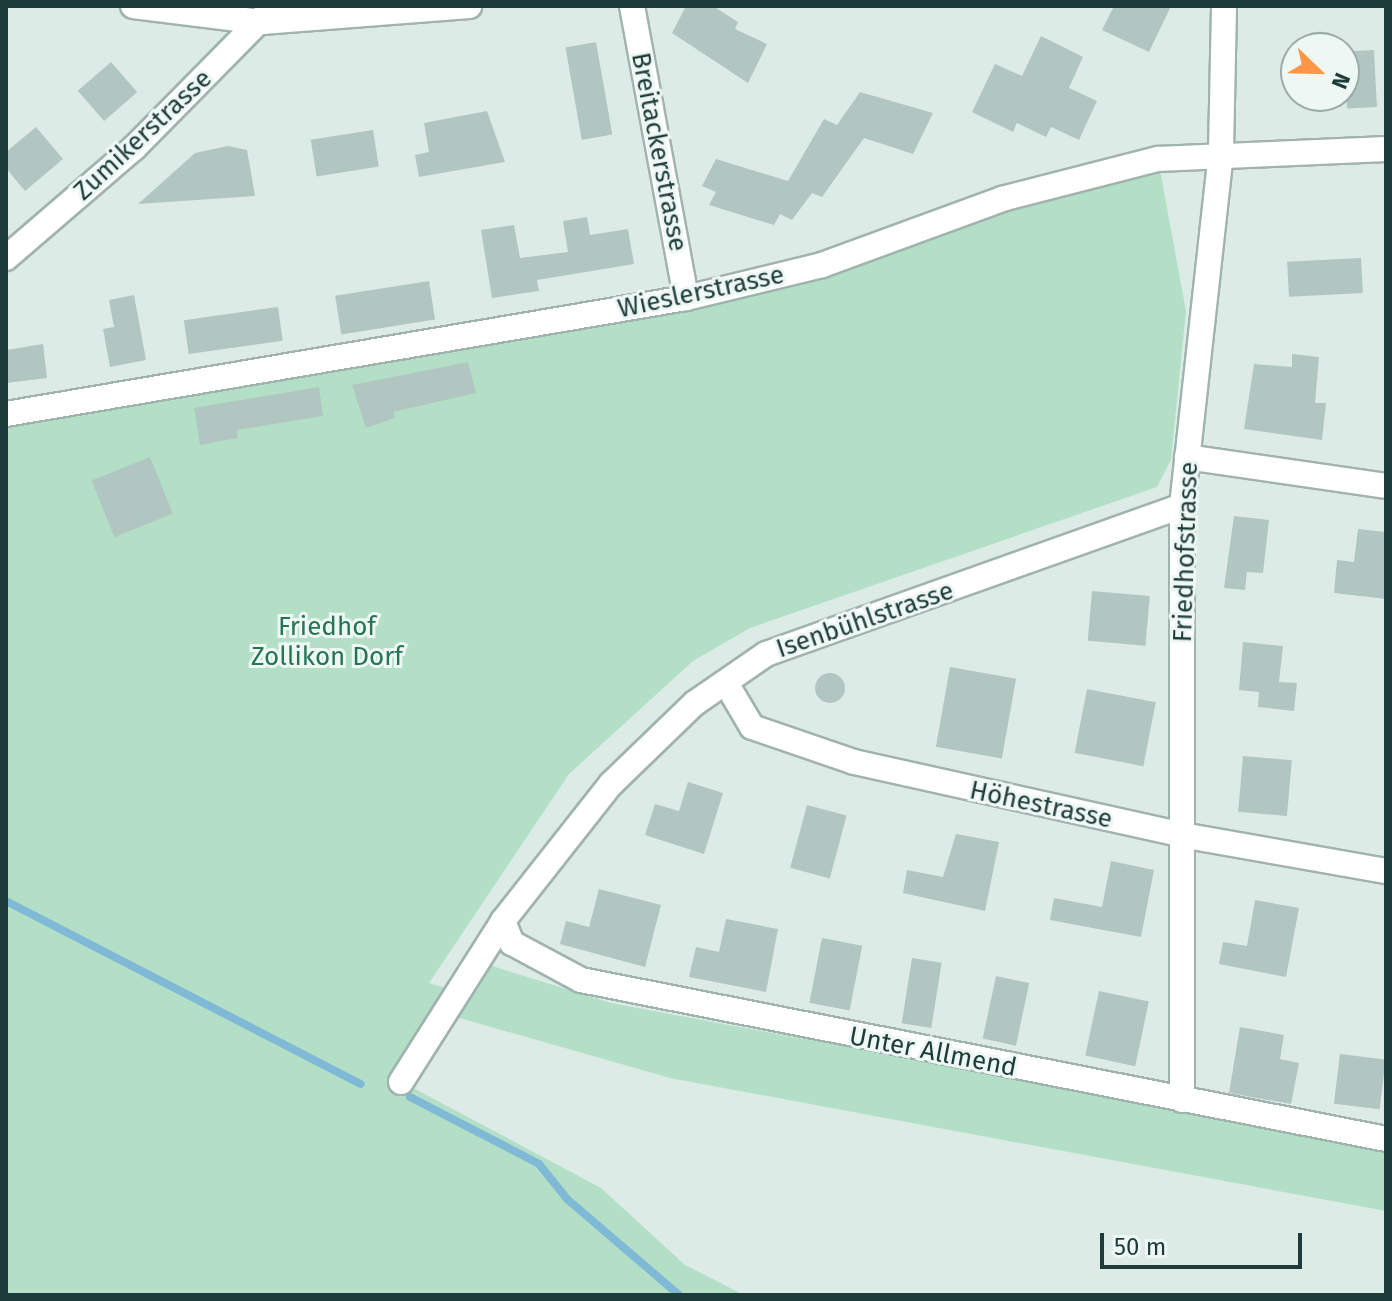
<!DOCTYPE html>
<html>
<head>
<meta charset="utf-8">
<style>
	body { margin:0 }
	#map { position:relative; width:1392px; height:1301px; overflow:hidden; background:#ddebe7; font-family:"Fira Sans",sans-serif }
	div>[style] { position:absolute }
	.green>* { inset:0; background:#b3dfc7 }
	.stream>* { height:8px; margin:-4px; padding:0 4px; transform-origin:4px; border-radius:4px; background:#7fb9d6 }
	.building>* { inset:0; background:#b2c6c1; transform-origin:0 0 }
	.round { border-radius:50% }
	.roads { filter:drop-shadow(2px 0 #a0b3af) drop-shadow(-2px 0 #a0b3af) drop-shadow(0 2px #a0b3af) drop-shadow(0 -2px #a0b3af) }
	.minor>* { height:24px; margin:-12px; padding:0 12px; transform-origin:12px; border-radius:12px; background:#fff }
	span { translate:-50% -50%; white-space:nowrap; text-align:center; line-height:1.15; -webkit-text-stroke:6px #eef7f4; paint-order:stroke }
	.street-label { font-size:26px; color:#1d3c39 }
	.park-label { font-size:26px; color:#247653 }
	.frame { position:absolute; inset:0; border:8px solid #1d3c39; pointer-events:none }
	.north { position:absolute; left:1280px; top:32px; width:80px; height:80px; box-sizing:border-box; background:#eef7f4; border:2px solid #9aaca9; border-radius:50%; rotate:113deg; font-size:22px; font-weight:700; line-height:32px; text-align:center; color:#1d3c39 }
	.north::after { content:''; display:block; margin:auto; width:28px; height:36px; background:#ff9647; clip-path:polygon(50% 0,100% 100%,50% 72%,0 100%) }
	.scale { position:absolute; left:1100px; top:1233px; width:202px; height:36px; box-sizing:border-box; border:4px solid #1d3c39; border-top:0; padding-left:10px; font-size:24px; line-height:28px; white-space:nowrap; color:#1d3c39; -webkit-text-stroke:6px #eef7f4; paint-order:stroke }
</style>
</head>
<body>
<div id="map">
	<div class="green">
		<div style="clip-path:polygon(1158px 159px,1186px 311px,1171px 460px,1157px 487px,750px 628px,693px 661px,569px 774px,429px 983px,459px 992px,402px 1082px,601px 1188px,685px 1265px,744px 1295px,6px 1295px,6px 414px,686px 298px)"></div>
		<div style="clip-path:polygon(489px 965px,611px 1003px,1386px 1147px,1386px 1211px,670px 1078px,456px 1017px)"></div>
	</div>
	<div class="stream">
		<div style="left:6px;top:901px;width:399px;rotate:27.3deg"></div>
		<div style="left:410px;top:1097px;width:145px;rotate:27.4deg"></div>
		<div style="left:539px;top:1164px;width:45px;rotate:51.3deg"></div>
		<div style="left:567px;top:1199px;width:148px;rotate:40.6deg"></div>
	</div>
	<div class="building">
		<div style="clip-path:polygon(686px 6px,713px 6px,738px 22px,735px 29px,767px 44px,748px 83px,672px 33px)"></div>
		<div style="clip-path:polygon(1114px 6px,1171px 6px,1149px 52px,1102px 30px)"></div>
		<div style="clip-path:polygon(1041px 36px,1083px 57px,1069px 88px,1097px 101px,1079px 140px,1051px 127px,1046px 137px,1017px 123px,1013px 132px,972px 112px,995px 64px,1022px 76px)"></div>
		<div style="left:596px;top:42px;width:94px;height:31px;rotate:80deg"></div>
		<div style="left:1374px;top:50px;width:57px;height:30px;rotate:87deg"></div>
		<div style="left:111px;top:62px;width:40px;height:44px;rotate:49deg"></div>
		<div style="clip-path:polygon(860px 92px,933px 113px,913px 154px,864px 138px,822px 197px,812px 193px,792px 220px,780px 214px,774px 225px,709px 205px,716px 192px,702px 186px,716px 159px,788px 181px,824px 119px,837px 125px)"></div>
		<div style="clip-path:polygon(487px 111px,505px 162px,419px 177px,415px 155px,429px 152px,424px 123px)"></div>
		<div style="clip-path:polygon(36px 127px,63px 159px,25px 191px,6px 168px,6px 152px)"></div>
		<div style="left:373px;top:130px;width:37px;height:63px;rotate:81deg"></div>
		<div style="clip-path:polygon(228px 146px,247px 150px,255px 196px,138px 204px,195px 153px)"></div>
		<div style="clip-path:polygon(587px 217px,590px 235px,628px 229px,634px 264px,537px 280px,539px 291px,492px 298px,481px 230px,514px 225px,520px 258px,568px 252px,563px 221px)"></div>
		<div style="left:1361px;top:258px;width:35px;height:74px;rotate:87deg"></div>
		<div style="left:429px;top:281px;width:39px;height:95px;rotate:81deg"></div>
		<div style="clip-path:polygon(134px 295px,146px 360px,110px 367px,103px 329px,114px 327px,109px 300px)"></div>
		<div style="left:278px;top:307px;width:34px;height:95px;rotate:82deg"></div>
		<div style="clip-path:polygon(43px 344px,47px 378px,6px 383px,6px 350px)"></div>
		<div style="clip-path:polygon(1292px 354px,1319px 357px,1315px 403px,1326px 403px,1322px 440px,1244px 429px,1254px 364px,1292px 367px)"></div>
		<div style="clip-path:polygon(468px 362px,476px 393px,393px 412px,395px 418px,366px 428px,352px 385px)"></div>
		<div style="clip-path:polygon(319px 387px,323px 416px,237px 430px,238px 438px,200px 445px,194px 408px)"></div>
		<div style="left:150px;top:457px;width:61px;height:63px;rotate:68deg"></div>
		<div style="clip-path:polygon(1234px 516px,1269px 520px,1263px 573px,1247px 572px,1245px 590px,1224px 588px)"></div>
		<div style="clip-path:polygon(1358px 529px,1386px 532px,1386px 599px,1334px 593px,1337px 560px,1354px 562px)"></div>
		<div style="left:1092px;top:591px;width:58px;height:50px;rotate:5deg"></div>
		<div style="clip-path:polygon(1243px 642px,1283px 646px,1279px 682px,1297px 683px,1294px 711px,1258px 707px,1259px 692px,1239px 690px)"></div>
		<div style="left:950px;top:667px;width:67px;height:81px;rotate:10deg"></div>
		<div class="round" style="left:815px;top:673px;width:30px;height:30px"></div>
		<div style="left:1087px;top:689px;width:70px;height:65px;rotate:11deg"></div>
		<div style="left:1243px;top:756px;width:49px;height:56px;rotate:5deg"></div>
		<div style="clip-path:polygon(688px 782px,723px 793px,704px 854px,645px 835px,655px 804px,679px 811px)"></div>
		<div style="left:807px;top:805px;width:41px;height:65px;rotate:15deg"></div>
		<div style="clip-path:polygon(956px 834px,999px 842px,985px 911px,903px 893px,907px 870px,943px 877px)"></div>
		<div style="clip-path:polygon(1111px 861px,1154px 870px,1141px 937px,1050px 920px,1054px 898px,1102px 907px)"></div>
		<div style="clip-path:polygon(599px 889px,661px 905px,645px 967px,560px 944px,566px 921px,589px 927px)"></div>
		<div style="clip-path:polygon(1255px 900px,1299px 908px,1286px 977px,1219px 964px,1223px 942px,1247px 946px)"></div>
		<div style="clip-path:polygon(726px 919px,778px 929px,766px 992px,689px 977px,696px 947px,719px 952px)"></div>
		<div style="left:822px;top:938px;width:41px;height:66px;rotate:11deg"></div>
		<div style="left:912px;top:958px;width:30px;height:66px;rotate:9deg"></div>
		<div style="left:996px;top:976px;width:34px;height:64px;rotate:12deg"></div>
		<div style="left:1099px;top:991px;width:51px;height:66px;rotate:12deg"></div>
		<div style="clip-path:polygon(1240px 1027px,1284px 1035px,1280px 1059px,1299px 1063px,1291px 1104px,1229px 1093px)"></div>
		<div style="left:1340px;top:1054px;width:46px;height:50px;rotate:7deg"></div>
	</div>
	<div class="roads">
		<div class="minor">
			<div style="left:133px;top:6px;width:130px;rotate:7.1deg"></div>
			<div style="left:262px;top:22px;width:208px;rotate:-4.4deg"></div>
			<div style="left:632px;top:6px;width:297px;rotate:79.5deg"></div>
			<div style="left:6px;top:258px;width:169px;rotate:-40.7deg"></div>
			<div style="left:134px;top:148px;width:199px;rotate:-45.4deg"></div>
			<div style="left:6px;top:414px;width:690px;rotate:-9.68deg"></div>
			<div style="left:686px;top:298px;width:140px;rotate:-13.6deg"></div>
			<div style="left:822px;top:265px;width:192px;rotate:-20.1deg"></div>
			<div style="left:1002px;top:199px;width:161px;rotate:-14.4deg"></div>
			<div style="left:1158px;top:159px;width:228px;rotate:-2.5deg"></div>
			<div style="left:1187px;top:457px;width:201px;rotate:8.3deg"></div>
			<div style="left:726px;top:683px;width:51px;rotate:59.4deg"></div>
			<div style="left:752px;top:727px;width:108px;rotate:18.9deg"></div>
			<div style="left:854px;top:762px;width:341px;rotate:12.5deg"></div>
			<div style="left:1187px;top:836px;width:202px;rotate:10deg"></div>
			<div style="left:503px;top:921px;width:24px;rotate:68deg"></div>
			<div style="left:512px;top:943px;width:78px;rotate:28.2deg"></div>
			<div style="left:581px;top:980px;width:821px;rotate:11.17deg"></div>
			<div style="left:401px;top:1082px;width:191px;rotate:-57.6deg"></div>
			<div style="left:503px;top:921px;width:174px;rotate:-51.8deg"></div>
			<div style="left:611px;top:784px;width:117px;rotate:-44deg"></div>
			<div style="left:695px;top:703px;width:86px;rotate:-34.6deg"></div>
			<div style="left:766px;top:654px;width:442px;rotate:-19.6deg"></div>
			<div style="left:1182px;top:1100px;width:594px;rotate:-90deg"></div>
			<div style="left:1182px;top:506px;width:357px;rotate:-83.7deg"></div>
			<div style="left:1221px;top:151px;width:145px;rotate:-88.8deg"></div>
		</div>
	</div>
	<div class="street-label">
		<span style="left:143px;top:135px;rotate:-43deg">Zumikerstrasse</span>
		<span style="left:659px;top:152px;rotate:79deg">Breitackerstrasse</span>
		<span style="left:701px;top:292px;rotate:-12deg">Wieslerstrasse</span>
		<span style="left:1186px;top:552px;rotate:-88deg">Friedhofstrasse</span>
		<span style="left:865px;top:620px;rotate:-19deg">Isenbühlstrasse</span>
		<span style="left:1041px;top:805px;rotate:12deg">Höhestrasse</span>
		<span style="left:933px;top:1052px;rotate:11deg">Unter Allmend</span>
	</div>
	<div class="park-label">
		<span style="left:327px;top:642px">Friedhof<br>Zollikon Dorf</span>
	</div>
	<div class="frame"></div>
	<div class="north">N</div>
	<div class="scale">50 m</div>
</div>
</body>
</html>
